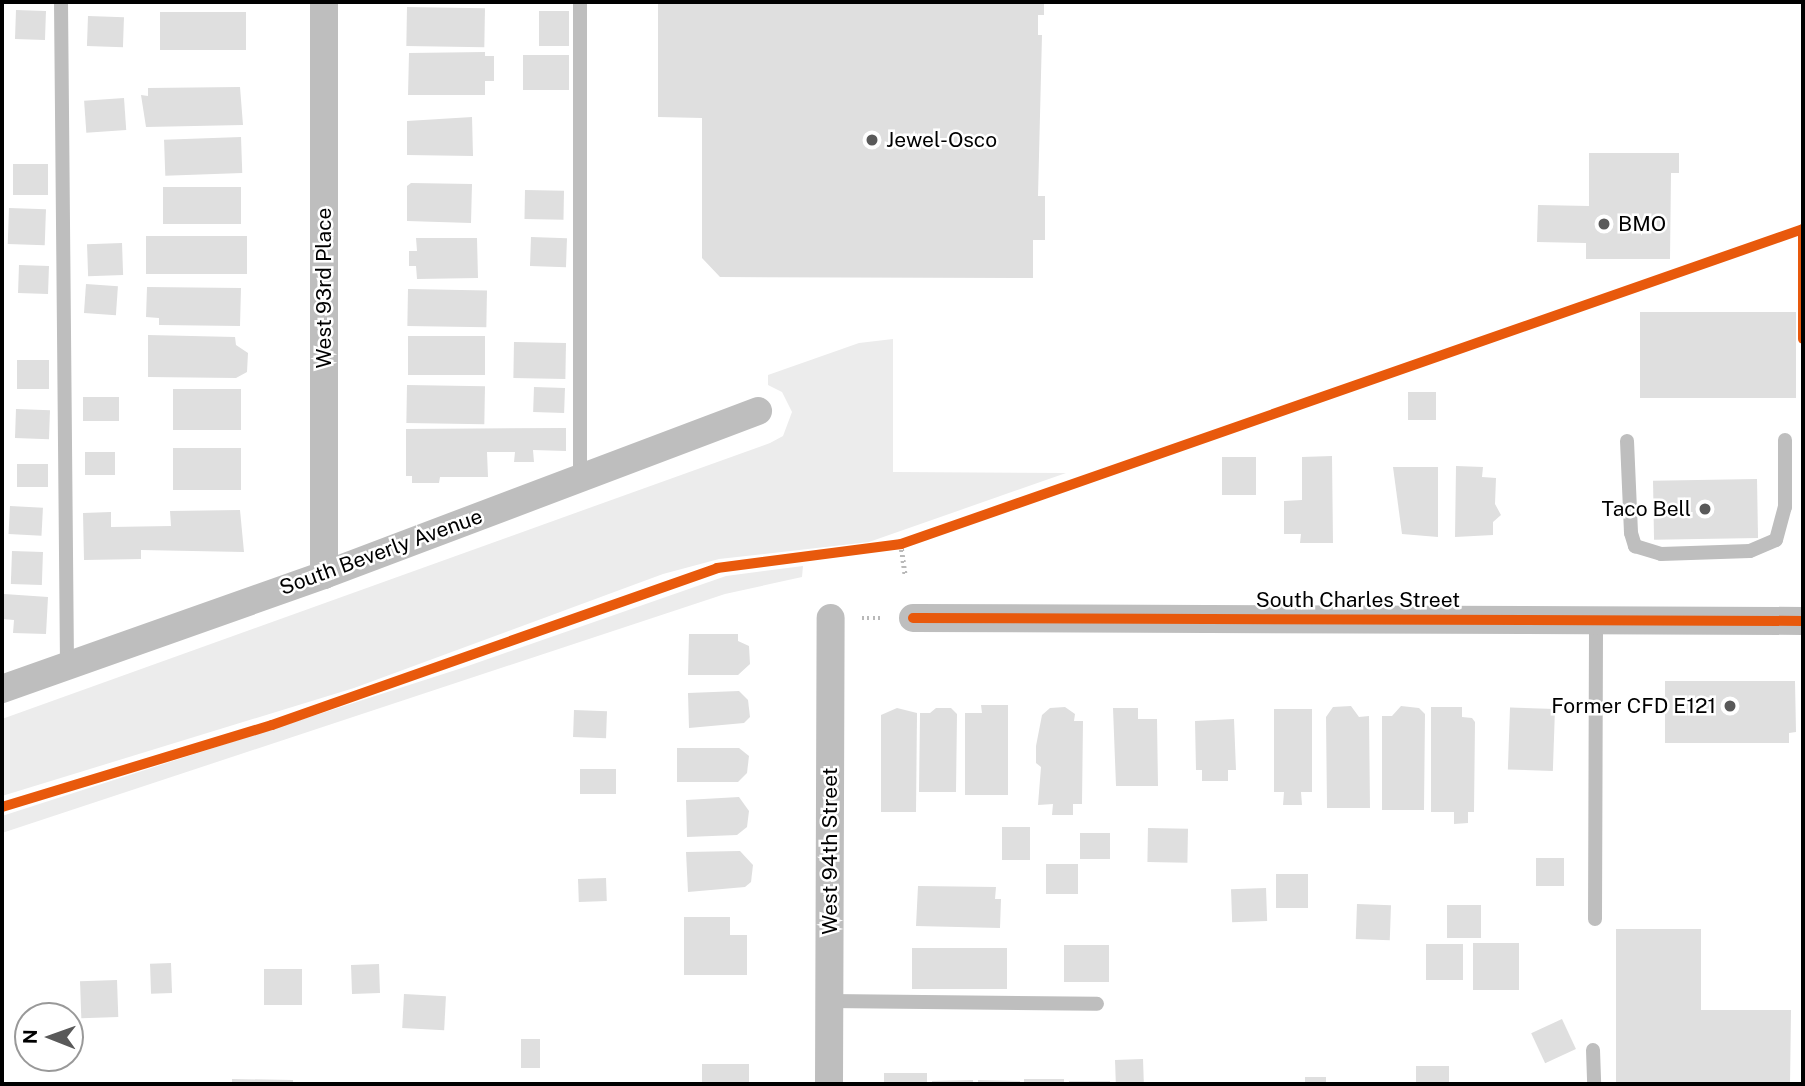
<!DOCTYPE html>
<html>
<head>
<meta charset="utf-8">
<style>
	body { margin:0 }
	#map { position:relative; width:1805px; height:1086px; overflow:hidden; background:#fff; font-family:"Public Sans",sans-serif }
	div>[style] { position:absolute }
	.green>* { inset:0; background:#ececec }
	.building>* { inset:0; background:#dfdfdf; transform-origin:0 0 }
	.path>* { height:4.5px; margin-top:-2.25px; transform-origin:0; background:repeating-linear-gradient(90deg,#b9b9b9 0 2px,transparent 0 5.5px) }
	.service>* { height:14px; margin:-7px; padding:0 7px; transform-origin:7px; border-radius:7px; background:#bebebe }
	.minor>* { height:28px; margin:-14px; padding:0 14px; transform-origin:14px; border-radius:14px; background:#bebebe }
	.cycleway>* { height:10px; margin:-5px; padding:0 5px; transform-origin:5px; border-radius:5px; background:#e8590c }
	.dots>* { width:19px; height:19px; translate:-50% -50%; box-sizing:border-box; border:4px solid #fff; border-radius:50% }
	span { translate:-50% -50%; white-space:nowrap; text-align:center; line-height:1.15; -webkit-text-stroke:5px #fff; paint-order:stroke }
	.poi-label { font-size:21px; color:#000 }
	.left { translate:0 -50%; text-align:left }
	.right { translate:-100% -50%; text-align:right }
	.street-label { font-size:21px; color:#000 }
	.frame { position:absolute; inset:0; border:4px solid #000; pointer-events:none }
	.north { position:absolute; left:14px; top:1002px; width:70px; height:70px; box-sizing:border-box; background:#fff; border:2px solid #999; border-radius:50%; rotate:271deg; font-size:19px; font-weight:700; line-height:28px; text-align:center; color:#000 }
	.north::after { content:''; display:block; margin:auto; width:24px; height:32px; background:#595959; clip-path:polygon(50% 0,100% 100%,50% 72%,0 100%) }
</style>
</head>
<body>
<div id="map">
	<div class="green">
		<div style="clip-path:polygon(893px 339px,893px 472px,1066px 473px,869px 542px,719px 559px,663px 574px,354px 688px,2px 796px,2px 719px,770px 443px,783px 436px,792px 412px,782px 392px,768px 385px,768px 375px,859px 343px)"></div>
		<div style="clip-path:polygon(803px 566px,802px 577px,725px 594px,2px 833px,2px 816px,465px 667px,726px 576px)"></div>
	</div>
	<div class="building">
		<div style="clip-path:polygon(658px 2px,1044px 2px,1044px 15px,1038px 15px,1038px 35px,1042px 35px,1038px 196px,1045px 196px,1045px 240px,1033px 240px,1033px 278px,720px 277px,702px 258px,702px 118px,658px 117px)"></div>
		<div style="left:407px;top:7px;width:78px;height:39px;rotate:1deg"></div>
		<div style="left:16px;top:10px;width:30px;height:29px;rotate:2deg"></div>
		<div style="left:539px;top:11px;width:30px;height:35px"></div>
		<div style="left:160px;top:12px;width:86px;height:38px"></div>
		<div style="left:88px;top:16px;width:36px;height:30px;rotate:2deg"></div>
		<div style="clip-path:polygon(485px 52px,485px 56px,494px 56px,494px 81px,485px 81px,485px 95px,408px 95px,409px 53px)"></div>
		<div style="left:523px;top:55px;width:46px;height:35px"></div>
		<div style="clip-path:polygon(240px 87px,243px 125px,146px 127px,141px 95px,148px 96px,148px 88px)"></div>
		<div style="left:124px;top:98px;width:32px;height:40px;rotate:86deg"></div>
		<div style="clip-path:polygon(472px 117px,473px 156px,407px 155px,407px 121px)"></div>
		<div style="left:241px;top:137px;width:36px;height:77px;rotate:88deg"></div>
		<div style="clip-path:polygon(1589px 153px,1679px 153px,1679px 173px,1671px 173px,1670px 259px,1586px 259px,1586px 243px,1537px 242px,1538px 205px,1589px 206px)"></div>
		<div style="left:48px;top:164px;width:31px;height:35px;rotate:90deg"></div>
		<div style="clip-path:polygon(411px 183px,472px 184px,471px 223px,407px 221px,407px 186px)"></div>
		<div style="left:163px;top:187px;width:78px;height:37px"></div>
		<div style="left:525px;top:190px;width:39px;height:29px;rotate:1deg"></div>
		<div style="left:9px;top:208px;width:37px;height:36px;rotate:2deg"></div>
		<div style="left:146px;top:236px;width:101px;height:38px"></div>
		<div style="left:531px;top:237px;width:36px;height:29px;rotate:2deg"></div>
		<div style="clip-path:polygon(416px 238px,477px 238px,478px 278px,417px 279px,416px 266px,409px 266px,409px 251px,417px 251px)"></div>
		<div style="left:122px;top:243px;width:32px;height:35px;rotate:88deg"></div>
		<div style="left:19px;top:265px;width:30px;height:28px;rotate:2deg"></div>
		<div style="left:86px;top:284px;width:32px;height:29px;rotate:4deg"></div>
		<div style="clip-path:polygon(147px 287px,241px 288px,240px 326px,159px 325px,159px 318px,146px 317px)"></div>
		<div style="left:408px;top:289px;width:79px;height:37px;rotate:1deg"></div>
		<div style="left:1640px;top:312px;width:156px;height:86px"></div>
		<div style="clip-path:polygon(148px 335px,235px 337px,236px 345px,248px 353px,247px 372px,236px 378px,148px 377px)"></div>
		<div style="left:408px;top:336px;width:77px;height:39px"></div>
		<div style="left:514px;top:342px;width:52px;height:36px;rotate:1deg"></div>
		<div style="left:17px;top:360px;width:32px;height:29px"></div>
		<div style="left:407px;top:385px;width:78px;height:38px;rotate:1deg"></div>
		<div style="left:534px;top:387px;width:31px;height:25px;rotate:2deg"></div>
		<div style="left:173px;top:389px;width:68px;height:41px"></div>
		<div style="left:1408px;top:392px;width:28px;height:28px"></div>
		<div style="left:119px;top:397px;width:24px;height:36px;rotate:90deg"></div>
		<div style="left:16px;top:409px;width:34px;height:29px;rotate:2deg"></div>
		<div style="clip-path:polygon(566px 428px,566px 451px,533px 450px,534px 462px,514px 462px,515px 452px,487px 452px,488px 477px,440px 477px,439px 483px,412px 483px,412px 476px,406px 476px,406px 429px)"></div>
		<div style="left:173px;top:448px;width:68px;height:42px"></div>
		<div style="left:85px;top:452px;width:30px;height:23px"></div>
		<div style="clip-path:polygon(1332px 456px,1333px 543px,1300px 543px,1301px 534px,1284px 534px,1284px 501px,1302px 500px,1302px 457px)"></div>
		<div style="left:1222px;top:457px;width:34px;height:38px"></div>
		<div style="left:48px;top:464px;width:23px;height:31px;rotate:90deg"></div>
		<div style="clip-path:polygon(1456px 466px,1483px 467px,1482px 477px,1496px 478px,1495px 504px,1501px 515px,1493px 522px,1493px 535px,1455px 537px)"></div>
		<div style="clip-path:polygon(1393px 467px,1438px 467px,1438px 537px,1402px 534px)"></div>
		<div style="left:1757px;top:479px;width:59px;height:104px;rotate:89deg"></div>
		<div style="left:10px;top:506px;width:33px;height:28px;rotate:3deg"></div>
		<div style="clip-path:polygon(240px 510px,244px 552px,141px 550px,141px 559px,84px 560px,83px 513px,111px 512px,111px 527px,171px 526px,170px 511px)"></div>
		<div style="left:12px;top:551px;width:31px;height:33px;rotate:2deg"></div>
		<div style="clip-path:polygon(4px 594px,48px 597px,46px 634px,13px 633px,14px 620px,2px 619px)"></div>
		<div style="clip-path:polygon(689px 634px,738px 634px,738px 641px,749px 646px,750px 664px,738px 675px,688px 675px)"></div>
		<div style="clip-path:polygon(1665px 681px,1795px 681px,1796px 732px,1789px 733px,1789px 743px,1665px 743px)"></div>
		<div style="clip-path:polygon(739px 691px,748px 700px,750px 717px,744px 723px,689px 728px,688px 693px)"></div>
		<div style="clip-path:polygon(981px 705px,1008px 705px,1008px 795px,965px 795px,965px 713px,982px 713px)"></div>
		<div style="clip-path:polygon(1351px 706px,1359px 717px,1369px 716px,1370px 808px,1327px 808px,1326px 717px,1333px 707px)"></div>
		<div style="clip-path:polygon(1401px 706px,1419px 708px,1425px 714px,1424px 810px,1382px 810px,1382px 716px,1392px 716px)"></div>
		<div style="clip-path:polygon(1065px 707px,1075px 714px,1074px 721px,1083px 721px,1082px 804px,1073px 804px,1073px 815px,1052px 815px,1053px 804px,1038px 805px,1041px 767px,1036px 763px,1036px 746px,1042px 715px,1050px 708px)"></div>
		<div style="clip-path:polygon(1431px 707px,1462px 707px,1462px 717px,1472px 718px,1475px 722px,1474px 812px,1468px 812px,1468px 823px,1454px 824px,1454px 812px,1431px 812px)"></div>
		<div style="clip-path:polygon(897px 708px,917px 713px,916px 812px,881px 812px,881px 715px)"></div>
		<div style="clip-path:polygon(936px 708px,951px 708px,957px 714px,956px 792px,919px 792px,920px 713px,930px 713px)"></div>
		<div style="clip-path:polygon(1113px 708px,1138px 708px,1138px 719px,1157px 719px,1158px 786px,1116px 786px)"></div>
		<div style="clip-path:polygon(1274px 709px,1312px 709px,1312px 792px,1301px 792px,1302px 805px,1283px 805px,1284px 792px,1274px 792px)"></div>
		<div style="left:1555px;top:709px;width:62px;height:45px;rotate:92deg"></div>
		<div style="left:574px;top:710px;width:33px;height:27px;rotate:2deg"></div>
		<div style="clip-path:polygon(1234px 719px,1236px 770px,1228px 770px,1228px 781px,1202px 781px,1202px 770px,1196px 770px,1195px 721px)"></div>
		<div style="clip-path:polygon(677px 748px,739px 748px,749px 756px,747px 773px,738px 782px,677px 782px)"></div>
		<div style="left:580px;top:769px;width:36px;height:25px"></div>
		<div style="clip-path:polygon(739px 797px,749px 811px,747px 827px,737px 835px,687px 837px,686px 800px)"></div>
		<div style="left:1002px;top:827px;width:28px;height:33px"></div>
		<div style="left:1148px;top:828px;width:40px;height:34px;rotate:1deg"></div>
		<div style="left:1080px;top:833px;width:30px;height:26px"></div>
		<div style="clip-path:polygon(740px 851px,753px 865px,751px 882px,745px 887px,688px 892px,686px 852px)"></div>
		<div style="left:1536px;top:858px;width:28px;height:28px"></div>
		<div style="left:1046px;top:864px;width:32px;height:30px"></div>
		<div style="left:1308px;top:874px;width:34px;height:32px;rotate:90deg"></div>
		<div style="left:606px;top:878px;width:23px;height:28px;rotate:88deg"></div>
		<div style="clip-path:polygon(918px 886px,996px 887px,995px 899px,1001px 899px,1000px 928px,916px 926px)"></div>
		<div style="left:1266px;top:888px;width:33px;height:35px;rotate:88deg"></div>
		<div style="left:1357px;top:904px;width:34px;height:35px;rotate:2deg"></div>
		<div style="left:1447px;top:905px;width:34px;height:33px"></div>
		<div style="clip-path:polygon(684px 917px,730px 917px,730px 935px,747px 935px,747px 975px,684px 975px)"></div>
		<div style="clip-path:polygon(1616px 929px,1701px 929px,1701px 1010px,1791px 1010px,1790px 1084px,1616px 1084px)"></div>
		<div style="left:1519px;top:943px;width:47px;height:46px;rotate:90deg"></div>
		<div style="left:1426px;top:944px;width:37px;height:36px"></div>
		<div style="left:1064px;top:945px;width:45px;height:37px"></div>
		<div style="left:912px;top:948px;width:95px;height:41px"></div>
		<div style="left:171px;top:963px;width:30px;height:21px;rotate:88deg"></div>
		<div style="left:379px;top:964px;width:29px;height:28px;rotate:88deg"></div>
		<div style="left:264px;top:969px;width:38px;height:36px"></div>
		<div style="left:117px;top:980px;width:37px;height:37px;rotate:88deg"></div>
		<div style="left:404px;top:994px;width:42px;height:34px;rotate:3deg"></div>
		<div style="left:1562px;top:1019px;width:33px;height:34px;rotate:65deg"></div>
		<div style="left:521px;top:1039px;width:19px;height:29px"></div>
		<div style="left:1143px;top:1059px;width:25px;height:28px;rotate:88deg"></div>
		<div style="left:702px;top:1064px;width:47px;height:20px"></div>
		<div style="left:1416px;top:1066px;width:33px;height:18px"></div>
		<div style="left:927px;top:1073px;width:11px;height:43px;rotate:90deg"></div>
		<div style="left:1305px;top:1077px;width:21px;height:7px"></div>
		<div style="clip-path:polygon(232px 1079px,293px 1080px,293px 1084px,232px 1084px)"></div>
		<div style="left:1024px;top:1079px;width:40px;height:5px"></div>
		<div style="clip-path:polygon(973px 1080px,973px 1084px,932px 1084px,932px 1081px)"></div>
		<div style="clip-path:polygon(978px 1080px,1020px 1081px,1020px 1084px,978px 1084px)"></div>
		<div style="left:1069px;top:1081px;width:41px;height:3px"></div>
	</div>
	<div class="path">
		<div style="left:901px;top:544px;width:30px;rotate:82deg"></div>
		<div style="left:862px;top:618px;width:22px"></div>
	</div>
	<div class="service">
		<div style="left:61px;top:2px;width:664px;rotate:89.48deg"></div>
		<div style="left:580px;top:2px;width:476px;rotate:90deg"></div>
		<div style="left:1627px;top:441px;width:92px;rotate:87.5deg"></div>
		<div style="left:1631px;top:533px;width:14px;rotate:73deg"></div>
		<div style="left:1635px;top:546px;width:27px;rotate:17deg"></div>
		<div style="left:1661px;top:554px;width:89px;rotate:-1.9deg"></div>
		<div style="left:1750px;top:551px;width:28px;rotate:-23deg"></div>
		<div style="left:1776px;top:540px;width:34px;rotate:-75deg"></div>
		<div style="left:1785px;top:507px;width:67px;rotate:-90deg"></div>
		<div style="left:1595px;top:919px;width:299px;rotate:-89.8deg"></div>
		<div style="left:830px;top:1001px;width:267px;rotate:0.6deg"></div>
		<div style="left:1593px;top:1050px;width:34px;rotate:88deg"></div>
	</div>
	<div class="minor">
		<div style="left:324px;top:2px;width:573px;rotate:90deg"></div>
		<div style="left:913px;top:618px;width:890px;rotate:0.19deg"></div>
		<div style="left:2px;top:689px;width:342px;rotate:-19.5deg"></div>
		<div style="left:324px;top:575px;width:464px;rotate:-20.7deg"></div>
		<div style="left:829px;top:1084px;width:466px;rotate:-89.8deg"></div>
	</div>
	<div class="cycleway">
		<div style="left:913px;top:618px;width:890px;rotate:0.19deg"></div>
		<div style="left:2px;top:807px;width:282px;rotate:-16.9deg"></div>
		<div style="left:272px;top:725px;width:472px;rotate:-19.4deg"></div>
		<div style="left:717px;top:568px;width:186px;rotate:-7.4deg"></div>
		<div style="left:901px;top:544px;width:955px;rotate:-19.25deg"></div>
		<div style="left:1803px;top:229px;width:110px;rotate:90deg"></div>
	</div>
	<div class="dots">
		<div style="left:872px;top:140px;background:#595959"></div>
		<div style="left:1604px;top:224px;background:#595959"></div>
		<div style="left:1705px;top:509px;background:#595959"></div>
		<div style="left:1730px;top:706px;background:#595959"></div>
	</div>
	<div class="poi-label">
		<span class="left" style="left:886px;top:140px">Jewel-Osco</span>
		<span class="left" style="left:1618px;top:224px">BMO</span>
		<span class="right" style="left:1691px;top:509px">Taco Bell</span>
		<span class="right" style="left:1716px;top:706px">Former CFD E121</span>
	</div>
	<div class="street-label">
		<span style="left:324px;top:288px;rotate:-90deg">West 93rd Place</span>
		<span style="left:381px;top:552px;rotate:-20deg">South Beverly Avenue</span>
		<span style="left:1358px;top:600px">South Charles Street</span>
		<span style="left:830px;top:851px;rotate:-90deg">West 94th Street</span>
	</div>
	<div class="frame"></div>
	<div class="north">N</div>
</div>
</body>
</html>
